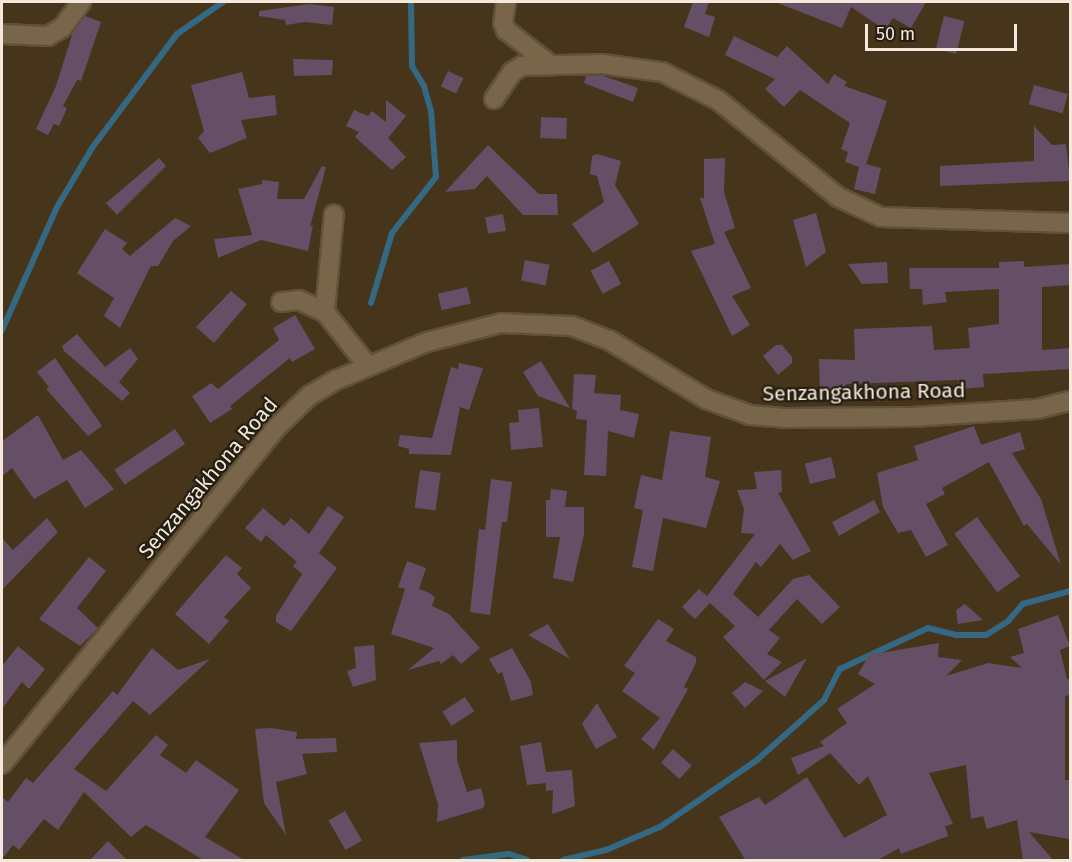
<!DOCTYPE html>
<html>
<head>
<meta charset="utf-8">
<style>
	body { margin:0 }
	#map { position:relative; width:1072px; height:862px; overflow:hidden; background:#46341b; font-family:"Fira Sans",sans-serif }
	div>[style] { position:absolute }
	.stream>* { height:6px; margin:-3px; padding:0 3px; transform-origin:3px; border-radius:3px; background:#346883 }
	.building>* { inset:0; background:#654f66; transform-origin:0 0 }
	.roads { filter:drop-shadow(2px 0 #5f513a) drop-shadow(-2px 0 #5f513a) drop-shadow(0 2px #5f513a) drop-shadow(0 -2px #5f513a) }
	.minor>* { height:18px; margin:-9px; padding:0 9px; transform-origin:9px; border-radius:9px; background:#78654a }
	span { translate:-50% -50%; white-space:nowrap; text-align:center; line-height:1.15; -webkit-text-stroke:4.5px #251e12; paint-order:stroke }
	.street-label { font-size:21px; color:#f3e8d9 }
	.frame { position:absolute; inset:0; border:3px solid #f3e8d9; pointer-events:none }
	.scale { position:absolute; left:865px; top:24px; width:152px; height:27px; box-sizing:border-box; border:3px solid #f3e8d9; border-top:0; padding-left:8px; font-size:18px; line-height:21px; white-space:nowrap; color:#f3e8d9; -webkit-text-stroke:4px #251e12; paint-order:stroke }
</style>
</head>
<body>
<div id="map">
	<div class="stream">
		<div style="left:371px;top:303px;width:73px;rotate:-73.3deg"></div>
		<div style="left:392px;top:233px;width:71px;rotate:-51.8deg"></div>
		<div style="left:436px;top:177px;width:66px;rotate:-94.3deg"></div>
		<div style="left:431px;top:111px;width:26px;rotate:-106deg"></div>
		<div style="left:424px;top:86px;width:23px;rotate:-121deg"></div>
		<div style="left:412px;top:66px;width:64px;rotate:-90.9deg"></div>
		<div style="left:2px;top:330px;width:135px;rotate:-65.9deg"></div>
		<div style="left:57px;top:207px;width:69px;rotate:-59.3deg"></div>
		<div style="left:92px;top:148px;width:142px;rotate:-53.3deg"></div>
		<div style="left:177px;top:34px;width:56px;rotate:-34.8deg"></div>
		<div style="left:463px;top:860px;width:46px;rotate:-7.4deg"></div>
		<div style="left:509px;top:854px;width:19px;rotate:18deg"></div>
		<div style="left:563px;top:860px;width:44px;rotate:-13.1deg"></div>
		<div style="left:606px;top:850px;width:59px;rotate:-23.1deg"></div>
		<div style="left:660px;top:827px;width:118px;rotate:-34.6deg"></div>
		<div style="left:757px;top:760px;width:90px;rotate:-41.8deg"></div>
		<div style="left:824px;top:700px;width:35px;rotate:-63deg"></div>
		<div style="left:840px;top:669px;width:97px;rotate:-25deg"></div>
		<div style="left:928px;top:628px;width:30px;rotate:14deg"></div>
		<div style="left:957px;top:635px;width:29px"></div>
		<div style="left:986px;top:635px;width:26px;rotate:-32deg"></div>
		<div style="left:1008px;top:621px;width:23px;rotate:-49deg"></div>
		<div style="left:1023px;top:604px;width:49px;rotate:-15.5deg"></div>
	</div>
	<div class="building">
		<div style="clip-path:polygon(693px 2px,709px 2px,705px 14px,715px 17px,709px 37px,684px 27px)"></div>
		<div style="clip-path:polygon(775px 2px,926px 2px,911px 28px,893px 18px,885px 30px,851px 7px,842px 28px)"></div>
		<div style="clip-path:polygon(309px 4px,334px 7px,332px 25px,305px 22px,286px 25px,285px 20px,259px 16px,259px 11px)"></div>
		<div style="clip-path:polygon(85px 16px,101px 22px,81px 81px,77px 80px,63px 106px,67px 108px,59px 126px,54px 124px,48px 135px,36px 129px,56px 86px,73px 32px)"></div>
		<div style="left:944px;top:16px;width:21px;height:34px;rotate:14deg"></div>
		<div style="clip-path:polygon(734px 36px,777px 57px,787px 46px,828px 84px,834px 74px,847px 82px,844px 86px,887px 101px,866px 164px,881px 168px,875px 194px,854px 189px,859px 167px,845px 162px,848px 152px,841px 149px,850px 123px,800px 90px,784px 107px,765px 89px,775px 79px,725px 55px)"></div>
		<div style="clip-path:polygon(293px 59px,333px 60px,332px 75px,294px 76px)"></div>
		<div style="left:448px;top:71px;width:17px;height:17px;rotate:25deg"></div>
		<div style="clip-path:polygon(242px 72px,249px 98px,275px 95px,277px 115px,241px 120px,247px 138px,210px 153px,198px 138px,204px 131px,191px 85px)"></div>
		<div style="clip-path:polygon(601px 75px,638px 88px,633px 102px,584px 83px,586px 76px)"></div>
		<div style="left:1034px;top:85px;width:35px;height:20px;rotate:15deg"></div>
		<div style="clip-path:polygon(386px 100px,406px 116px,388px 138px,406px 157px,392px 170px,355px 137px,359px 132px,346px 126px,354px 110px,368px 116px,372px 111px,386px 122px)"></div>
		<div style="left:541px;top:117px;width:26px;height:21px;rotate:2deg"></div>
		<div style="clip-path:polygon(1034px 126px,1052px 145px,1066px 144px,1070px 181px,940px 186px,940px 166px,1034px 161px)"></div>
		<div style="clip-path:polygon(488px 145px,539px 194px,557px 194px,558px 215px,523px 215px,487px 176px,475px 189px,445px 192px)"></div>
		<div style="clip-path:polygon(597px 154px,621px 161px,615px 185px,639px 224px,593px 253px,572px 224px,604px 202px,597px 176px,590px 174px,592px 156px)"></div>
		<div style="clip-path:polygon(159px 158px,166px 166px,117px 215px,106px 203px)"></div>
		<div style="clip-path:polygon(725px 158px,724px 192px,735px 228px,724px 232px,751px 288px,732px 296px,750px 325px,732px 336px,691px 251px,715px 244px,700px 198px,704px 198px,704px 159px)"></div>
		<div style="clip-path:polygon(322px 166px,326px 167px,310px 227px,313px 225px,308px 251px,261px 240px,218px 258px,214px 239px,252px 235px,238px 189px,262px 184px,262px 180px,279px 182px,277px 199px,304px 199px)"></div>
		<div style="clip-path:polygon(816px 213px,826px 252px,806px 267px,793px 220px)"></div>
		<div style="left:503px;top:214px;width:17px;height:18px;rotate:80deg"></div>
		<div style="clip-path:polygon(175px 218px,191px 226px,173px 241px,158px 266px,151px 266px,120px 328px,104px 316px,114px 298px,77px 273px,105px 229px,127px 243px,122px 249px,130px 256px)"></div>
		<div style="left:525px;top:260px;width:25px;height:21px;rotate:11deg"></div>
		<div style="left:609px;top:261px;width:26px;height:21px;rotate:62deg"></div>
		<div style="clip-path:polygon(1024px 261px,1024px 267px,1071px 264px,1071px 285px,1042px 287px,1042px 350px,1071px 348px,1071px 369px,983px 374px,984px 387px,959px 389px,958px 380px,846px 384px,844px 400px,820px 400px,819px 359px,855px 360px,854px 329px,932px 326px,934px 350px,970px 348px,968px 328px,999px 324px,999px 289px,945px 292px,947px 302px,923px 305px,922px 289px,910px 289px,909px 268px,999px 268px,999px 262px)"></div>
		<div style="clip-path:polygon(887px 262px,888px 283px,862px 284px,848px 264px)"></div>
		<div style="left:467px;top:287px;width:17px;height:30px;rotate:77deg"></div>
		<div style="clip-path:polygon(231px 291px,247px 304px,214px 343px,196px 327px)"></div>
		<div style="clip-path:polygon(295px 315px,315px 349px,292px 362px,290px 358px,230px 406px,232px 409px,210px 423px,192px 396px,211px 383px,218px 389px,279px 340px,273px 328px)"></div>
		<div style="clip-path:polygon(77px 334px,105px 367px,130px 348px,138px 359px,119px 382px,130px 393px,122px 401px,64px 351px,62px 346px)"></div>
		<div style="clip-path:polygon(776px 345px,782px 345px,792px 357px,792px 363px,778px 375px,763px 356px)"></div>
		<div style="clip-path:polygon(55px 358px,102px 426px,88px 436px,46px 389px,49px 387px,37px 372px)"></div>
		<div style="clip-path:polygon(541px 361px,570px 408px,538px 396px,523px 372px)"></div>
		<div style="clip-path:polygon(459px 363px,483px 368px,469px 410px,460px 407px,451px 455px,409px 454px,409px 449px,398px 446px,400px 435px,432px 438px,451px 367px,458px 369px)"></div>
		<div style="clip-path:polygon(574px 374px,596px 375px,594px 393px,621px 395px,620px 410px,639px 414px,634px 438px,608px 431px,606px 476px,584px 475px,587px 420px,576px 419px,577px 411px,572px 409px)"></div>
		<div style="clip-path:polygon(539px 408px,543px 447px,511px 450px,509px 423px,519px 422px,518px 410px)"></div>
		<div style="clip-path:polygon(38px 415px,63px 460px,81px 450px,114px 489px,85px 508px,67px 480px,34px 499px,12px 468px,2px 476px,2px 441px)"></div>
		<div style="clip-path:polygon(974px 426px,981px 445px,1020px 432px,1025px 449px,1012px 453px,1041px 499px,1061px 565px,1027px 524px,1024px 526px,989px 462px,942px 488px,945px 494px,926px 504px,948px 545px,926px 557px,911px 530px,898px 533px,883px 507px,877px 473px,918px 460px,914px 446px)"></div>
		<div style="left:175px;top:429px;width:18px;height:73px;rotate:56deg"></div>
		<div style="clip-path:polygon(670px 431px,711px 437px,705px 477px,720px 481px,706px 528px,663px 518px,653px 571px,632px 567px,643px 510px,634px 508px,641px 475px,662px 480px)"></div>
		<div style="left:831px;top:457px;width:21px;height:27px;rotate:76deg"></div>
		<div style="left:420px;top:470px;width:21px;height:38px;rotate:8deg"></div>
		<div style="clip-path:polygon(781px 470px,782px 492px,778px 493px,811px 551px,793px 560px,780px 544px,761px 567px,756px 562px,733px 594px,758px 617px,793px 579px,809px 575px,840px 607px,822px 624px,797px 599px,769px 630px,780px 638px,767px 654px,782px 662px,764px 680px,723px 637px,735px 626px,710px 603px,695px 619px,682px 607px,699px 589px,707px 596px,755px 534px,741px 533px,744px 509px,737px 490px,757px 489px,754px 472px)"></div>
		<div style="clip-path:polygon(491px 479px,512px 482px,507px 522px,502px 522px,490px 615px,470px 612px,479px 529px,485px 530px)"></div>
		<div style="clip-path:polygon(551px 489px,567px 491px,565px 507px,584px 507px,584px 534px,573px 582px,553px 578px,560px 537px,546px 537px,546px 500px,550px 500px)"></div>
		<div style="clip-path:polygon(874px 500px,880px 512px,839px 536px,832px 522px)"></div>
		<div style="clip-path:polygon(328px 506px,344px 517px,319px 553px,337px 568px,291px 631px,276px 622px,276px 616px,302px 574px,293px 566px,297px 562px,266px 535px,261px 542px,245px 528px,263px 508px,284px 526px,291px 518px,309px 534px)"></div>
		<div style="left:977px;top:517px;width:73px;height:28px;rotate:54deg"></div>
		<div style="clip-path:polygon(47px 518px,58px 532px,2px 590px,2px 538px,13px 550px)"></div>
		<div style="clip-path:polygon(226px 555px,242px 568px,237px 574px,251px 588px,224px 617px,229px 621px,209px 644px,175px 614px)"></div>
		<div style="clip-path:polygon(89px 557px,106px 571px,77px 608px,98px 628px,80px 646px,39px 619px)"></div>
		<div style="clip-path:polygon(407px 561px,426px 568px,419px 589px,430px 593px,435px 598px,432px 606px,449px 614px,480px 648px,461px 664px,453px 655px,441px 664px,439px 661px,408px 670px,434px 648px,391px 634px,405px 589px,398px 587px)"></div>
		<div style="clip-path:polygon(965px 604px,983px 620px,958px 624px,956px 610px)"></div>
		<div style="clip-path:polygon(1058px 615px,1070px 646px,1060px 650px,1067px 679px,1071px 679px,1071px 695px,1065px 696px,1065px 780px,1071px 780px,1071px 831px,1069px 839px,1029px 832px,1054px 861px,1023px 861px,1017px 820px,987px 829px,983px 816px,971px 819px,966px 765px,929px 773px,953px 824px,945px 826px,948px 836px,901px 854px,899px 848px,876px 861px,746px 861px,719px 817px,759px 797px,765px 805px,807px 777px,844px 838px,887px 815px,868px 776px,859px 785px,830px 753px,798px 775px,791px 758px,824px 746px,820px 742px,847px 723px,837px 709px,875px 684px,858px 674px,872px 650px,874px 654px,939px 643px,938px 657px,962px 660px,946px 676px,988px 663px,1022px 668px,1010px 657px,1024px 653px,1018px 629px)"></div>
		<div style="clip-path:polygon(658px 619px,674px 629px,666px 641px,696px 657px,696px 663px,684px 687px,688px 689px,654px 750px,641px 739px,660px 718px,622px 691px,635px 673px,624px 666px)"></div>
		<div style="clip-path:polygon(548px 624px,570px 659px,528px 635px)"></div>
		<div style="clip-path:polygon(374px 645px,376px 680px,353px 687px,347px 671px,356px 668px,354px 647px)"></div>
		<div style="clip-path:polygon(18px 646px,45px 669px,29px 689px,22px 682px,2px 709px,2px 666px)"></div>
		<div style="clip-path:polygon(152px 648px,178px 670px,210px 659px,150px 715px,133px 701px,74px 769px,106px 791px,156px 735px,168px 745px,160px 755px,186px 773px,196px 760px,239px 790px,205px 837px,246px 861px,205px 861px,146px 825px,131px 837px,84px 792px,58px 830px,44px 819px,19px 850px,13px 845px,2px 859px,2px 797px,8px 802px,26px 778px,33px 783px,113px 691px,117px 695px)"></div>
		<div style="clip-path:polygon(512px 648px,531px 682px,533px 695px,511px 701px,502px 672px,498px 674px,489px 659px)"></div>
		<div style="clip-path:polygon(807px 658px,785px 697px,765px 681px)"></div>
		<div style="clip-path:polygon(745px 682px,763px 691px,745px 708px,732px 693px)"></div>
		<div style="left:465px;top:697px;width:17px;height:27px;rotate:57deg"></div>
		<div style="clip-path:polygon(597px 703px,617px 737px,596px 749px,582px 724px)"></div>
		<div style="clip-path:polygon(271px 728px,297px 732px,296px 739px,336px 738px,337px 752px,302px 754px,307px 774px,276px 782px,286px 835px,264px 803px,255px 729px)"></div>
		<div style="clip-path:polygon(457px 740px,457px 760px,467px 792px,481px 788px,485px 804px,483px 808px,437px 822px,438px 804px,419px 743px)"></div>
		<div style="clip-path:polygon(541px 742px,546px 772px,572px 770px,575px 806px,552px 814px,553px 790px,546px 791px,546px 783px,527px 785px,520px 746px)"></div>
		<div style="left:673px;top:749px;width:25px;height:18px;rotate:42deg"></div>
		<div style="left:345px;top:811px;width:34px;height:19px;rotate:60deg"></div>
		<div style="clip-path:polygon(108px 841px,128px 861px,89px 861px)"></div>
	</div>
	<div class="roads">
		<div class="minor">
			<div style="left:506px;top:2px;width:21px;rotate:98deg"></div>
			<div style="left:503px;top:23px;width:8px;rotate:67deg"></div>
			<div style="left:506px;top:30px;width:52px;rotate:38deg"></div>
			<div style="left:2px;top:34px;width:46px;rotate:2.5deg"></div>
			<div style="left:48px;top:36px;width:17px;rotate:-31deg"></div>
			<div style="left:63px;top:27px;width:31px;rotate:-54deg"></div>
			<div style="left:494px;top:99px;width:32px;rotate:-56deg"></div>
			<div style="left:512px;top:72px;width:12px;rotate:-31deg"></div>
			<div style="left:522px;top:66px;width:80px;rotate:-1.4deg"></div>
			<div style="left:602px;top:64px;width:61px;rotate:7.6deg"></div>
			<div style="left:662px;top:72px;width:63px;rotate:26.6deg"></div>
			<div style="left:718px;top:100px;width:154px;rotate:38.9deg"></div>
			<div style="left:838px;top:197px;width:47px;rotate:24.9deg"></div>
			<div style="left:881px;top:217px;width:189px;rotate:1.8deg"></div>
			<div style="left:281px;top:302px;width:18px;rotate:-6deg"></div>
			<div style="left:299px;top:300px;width:29px;rotate:25deg"></div>
			<div style="left:325px;top:312px;width:68px;rotate:51.6deg"></div>
			<div style="left:325px;top:312px;width:98px;rotate:-84.8deg"></div>
			<div style="left:2px;top:764px;width:431px;rotate:-50.8deg"></div>
			<div style="left:274px;top:430px;width:49px;rotate:-44.2deg"></div>
			<div style="left:309px;top:396px;width:31px;rotate:-31deg"></div>
			<div style="left:336px;top:380px;width:99px;rotate:-22.7deg"></div>
			<div style="left:427px;top:342px;width:76px;rotate:-14.4deg"></div>
			<div style="left:501px;top:323px;width:71px;rotate:2.4deg"></div>
			<div style="left:572px;top:326px;width:40px;rotate:21deg"></div>
			<div style="left:609px;top:340px;width:114px;rotate:31.3deg"></div>
			<div style="left:706px;top:399px;width:47px;rotate:20deg"></div>
			<div style="left:750px;top:415px;width:36px;rotate:5deg"></div>
			<div style="left:786px;top:418px;width:126px;rotate:-0.5deg"></div>
			<div style="left:912px;top:417px;width:125px;rotate:-3.7deg"></div>
			<div style="left:1037px;top:409px;width:34px;rotate:-14deg"></div>
		</div>
	</div>
	<div class="street-label">
		<span style="left:864px;top:392px;rotate:-1deg">Senzangakhona Road</span>
		<span style="left:208px;top:478px;rotate:-50deg">Senzangakhona Road</span>
	</div>
	<div class="frame"></div>
	<div class="scale">50 m</div>
</div>
</body>
</html>
